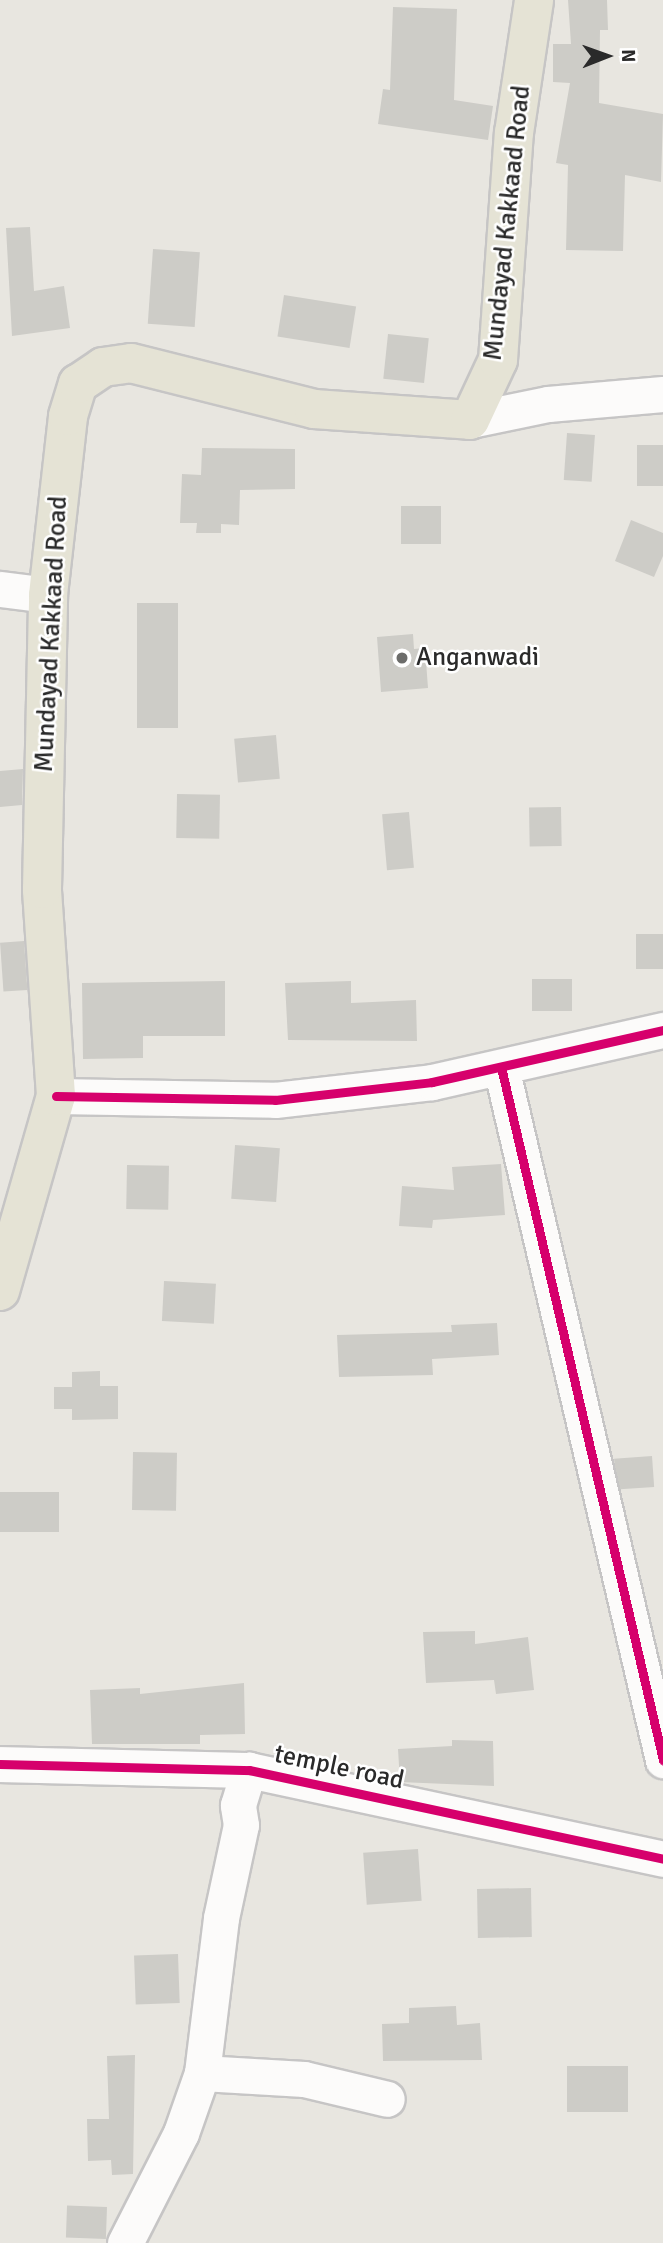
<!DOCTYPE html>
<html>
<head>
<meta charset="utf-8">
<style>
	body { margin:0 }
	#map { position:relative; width:663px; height:2243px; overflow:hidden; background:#e8e6e0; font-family:Signika,sans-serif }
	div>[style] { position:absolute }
	.building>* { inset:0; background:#cdccc7; transform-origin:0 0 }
	.roads { filter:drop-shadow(2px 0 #c6c5c5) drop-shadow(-2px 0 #c6c5c5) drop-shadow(0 2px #c6c5c5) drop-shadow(0 -2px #c6c5c5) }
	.minor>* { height:35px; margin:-17.5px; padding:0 17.5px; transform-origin:17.5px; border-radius:17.5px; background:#fcfbfa }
	.major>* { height:38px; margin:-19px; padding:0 19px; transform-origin:19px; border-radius:19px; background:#e5e3d5 }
	.cycleway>* { height:9px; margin:-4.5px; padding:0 4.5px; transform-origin:4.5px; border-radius:4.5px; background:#d6006c }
	.dots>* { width:19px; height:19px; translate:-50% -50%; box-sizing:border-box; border:4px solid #fff; border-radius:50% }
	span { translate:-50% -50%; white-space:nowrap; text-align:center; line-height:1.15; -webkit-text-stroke:5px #fff; paint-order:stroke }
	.street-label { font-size:26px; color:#2a2a2a }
	.poi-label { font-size:26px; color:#2a2a2a }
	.left { translate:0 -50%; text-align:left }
	.north { position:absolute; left:572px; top:21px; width:70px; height:70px; -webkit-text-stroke:5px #fff; paint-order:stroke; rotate:89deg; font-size:19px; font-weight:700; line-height:28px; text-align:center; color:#2a2a2a }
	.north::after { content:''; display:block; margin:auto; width:24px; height:32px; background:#2a2a2a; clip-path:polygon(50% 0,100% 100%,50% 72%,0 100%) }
</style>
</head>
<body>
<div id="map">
	<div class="building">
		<div style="clip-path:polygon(568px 0,607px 0,608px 30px,600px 30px,599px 103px,663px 114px,661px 182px,625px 175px,623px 251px,566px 250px,568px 165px,556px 163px,570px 83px,553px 82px,553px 44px,571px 44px)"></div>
		<div style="clip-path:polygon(393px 7px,457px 9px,454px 100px,493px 106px,488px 140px,378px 124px,383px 89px,390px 90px)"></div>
		<div style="clip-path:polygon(30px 227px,34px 291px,64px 286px,70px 328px,12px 336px,6px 228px)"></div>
		<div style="left:153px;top:249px;width:47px;height:75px;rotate:4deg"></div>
		<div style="left:284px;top:295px;width:73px;height:42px;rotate:9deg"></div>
		<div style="left:388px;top:334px;width:41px;height:45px;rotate:6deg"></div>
		<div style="left:567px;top:433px;width:28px;height:47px;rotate:4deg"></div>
		<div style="left:663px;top:445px;width:41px;height:26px;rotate:90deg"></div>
		<div style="clip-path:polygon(202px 448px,295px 449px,295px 489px,240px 490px,239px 525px,221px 524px,221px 533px,196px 533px,197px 523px,180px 523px,182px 474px,201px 475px)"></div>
		<div style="left:401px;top:506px;width:40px;height:38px"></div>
		<div style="clip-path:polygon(631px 520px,663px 533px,663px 556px,654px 577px,615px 561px)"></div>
		<div style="left:137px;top:603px;width:41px;height:125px"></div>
		<div style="clip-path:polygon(413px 634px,414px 649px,425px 648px,428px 688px,381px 692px,377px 637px)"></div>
		<div style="left:276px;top:735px;width:44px;height:42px;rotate:85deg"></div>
		<div style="clip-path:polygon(23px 769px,22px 805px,0 807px,0 771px)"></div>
		<div style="left:177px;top:794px;width:43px;height:44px;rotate:1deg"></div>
		<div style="left:561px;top:807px;width:39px;height:32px;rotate:89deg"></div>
		<div style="left:409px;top:812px;width:56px;height:27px;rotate:85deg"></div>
		<div style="left:636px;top:934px;width:27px;height:35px"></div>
		<div style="left:24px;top:941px;width:49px;height:24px;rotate:86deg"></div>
		<div style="left:532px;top:979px;width:40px;height:32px"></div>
		<div style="clip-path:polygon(225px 981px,225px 1036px,143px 1036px,143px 1058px,83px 1059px,82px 983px)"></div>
		<div style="clip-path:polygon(351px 981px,351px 1003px,416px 1000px,417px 1041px,288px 1040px,285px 983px)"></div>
		<div style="left:235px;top:1145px;width:45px;height:54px;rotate:4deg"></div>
		<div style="clip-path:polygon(501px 1164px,505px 1215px,433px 1220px,432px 1228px,399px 1226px,402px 1186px,454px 1190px,452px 1167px)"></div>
		<div style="left:127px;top:1165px;width:42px;height:44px;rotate:1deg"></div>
		<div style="left:164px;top:1281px;width:52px;height:40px;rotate:3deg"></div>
		<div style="clip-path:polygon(497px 1323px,499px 1355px,432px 1359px,433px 1375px,339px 1377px,337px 1335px,452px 1332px,451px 1325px)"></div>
		<div style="clip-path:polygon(100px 1371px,100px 1386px,118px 1386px,118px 1419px,72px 1420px,72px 1409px,54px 1409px,54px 1387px,72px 1387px,72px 1372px)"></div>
		<div style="left:133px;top:1452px;width:44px;height:58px;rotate:1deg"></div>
		<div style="left:652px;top:1456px;width:31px;height:38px;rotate:86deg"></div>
		<div style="left:0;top:1492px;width:59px;height:40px"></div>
		<div style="clip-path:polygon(475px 1631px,475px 1644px,528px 1637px,534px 1690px,496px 1694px,494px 1680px,426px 1683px,423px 1632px)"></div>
		<div style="clip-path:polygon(244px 1683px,245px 1734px,200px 1735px,200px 1744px,92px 1744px,90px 1690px,140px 1688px,140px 1694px)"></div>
		<div style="clip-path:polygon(452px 1740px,493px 1741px,494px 1786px,400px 1782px,398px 1749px,452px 1746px)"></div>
		<div style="left:418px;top:1849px;width:52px;height:55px;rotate:86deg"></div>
		<div style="left:531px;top:1888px;width:49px;height:54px;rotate:89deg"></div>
		<div style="left:178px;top:1954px;width:49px;height:44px;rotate:88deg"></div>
		<div style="clip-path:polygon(456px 2006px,457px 2025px,480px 2023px,482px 2060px,383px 2061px,382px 2024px,409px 2023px,409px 2008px)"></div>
		<div style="clip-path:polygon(135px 2055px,133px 2174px,112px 2175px,111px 2160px,88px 2161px,87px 2119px,109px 2119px,107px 2056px)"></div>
		<div style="left:567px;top:2066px;width:61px;height:46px"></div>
		<div style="left:107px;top:2207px;width:32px;height:40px;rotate:92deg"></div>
	</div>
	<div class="roads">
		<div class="minor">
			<div style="left:470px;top:420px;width:80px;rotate:-11.6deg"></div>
			<div style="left:548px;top:404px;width:115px;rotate:-5deg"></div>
			<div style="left:0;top:589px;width:48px;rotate:7.1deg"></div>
			<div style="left:501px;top:1067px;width:712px;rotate:76.84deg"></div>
			<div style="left:56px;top:1096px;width:219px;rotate:1deg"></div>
			<div style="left:275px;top:1100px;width:158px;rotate:-6.5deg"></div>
			<div style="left:432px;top:1082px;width:237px;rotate:-12.7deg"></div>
			<div style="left:0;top:1764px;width:249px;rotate:1.4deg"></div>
			<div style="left:249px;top:1770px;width:423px;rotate:12.1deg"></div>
			<div style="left:202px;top:2073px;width:102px;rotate:3.4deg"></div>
			<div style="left:304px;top:2079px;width:85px;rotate:13.5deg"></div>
			<div style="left:125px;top:2243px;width:123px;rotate:-63deg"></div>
			<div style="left:181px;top:2133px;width:64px;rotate:-70.7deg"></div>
			<div style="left:202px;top:2073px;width:156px;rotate:-83deg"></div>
			<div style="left:221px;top:1918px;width:95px;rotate:-77.9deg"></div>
			<div style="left:241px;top:1825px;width:20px;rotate:-99deg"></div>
			<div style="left:238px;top:1805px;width:37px;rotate:-73deg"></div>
		</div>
		<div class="major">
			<div style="left:0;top:1291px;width:203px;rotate:-74deg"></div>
			<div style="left:56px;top:1096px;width:207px;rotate:-93.9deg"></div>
			<div style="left:42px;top:889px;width:294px;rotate:-88.8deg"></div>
			<div style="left:48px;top:595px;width:180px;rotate:-83.6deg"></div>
			<div style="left:68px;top:416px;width:34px;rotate:-73deg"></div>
			<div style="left:78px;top:384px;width:30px;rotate:-34deg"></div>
			<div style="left:103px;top:367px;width:28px;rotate:-8deg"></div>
			<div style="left:131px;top:363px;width:189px;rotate:14.1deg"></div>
			<div style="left:314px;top:409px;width:156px;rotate:4deg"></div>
			<div style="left:470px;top:420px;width:66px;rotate:-65deg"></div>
			<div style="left:498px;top:360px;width:228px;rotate:-86deg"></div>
			<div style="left:514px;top:133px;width:134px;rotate:-81.4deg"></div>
		</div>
	</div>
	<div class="cycleway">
		<div style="left:501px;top:1067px;width:712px;rotate:76.84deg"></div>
		<div style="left:56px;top:1096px;width:219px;rotate:1deg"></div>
		<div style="left:275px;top:1100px;width:158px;rotate:-6.5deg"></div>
		<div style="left:432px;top:1082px;width:237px;rotate:-12.7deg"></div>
		<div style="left:0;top:1764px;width:249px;rotate:1.4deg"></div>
		<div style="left:249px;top:1770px;width:423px;rotate:12.1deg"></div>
	</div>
	<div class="dots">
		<div style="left:402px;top:658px;background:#6c6c6a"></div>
	</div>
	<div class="street-label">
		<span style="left:508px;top:223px;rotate:-84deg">Mundayad Kakkaad Road</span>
		<span style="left:52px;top:634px;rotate:-87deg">Mundayad Kakkaad Road</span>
		<span style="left:339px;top:1768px;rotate:12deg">temple road</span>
	</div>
	<div class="poi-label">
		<span class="left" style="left:416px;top:658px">Anganwadi</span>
	</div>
	<div class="north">N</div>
</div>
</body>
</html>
